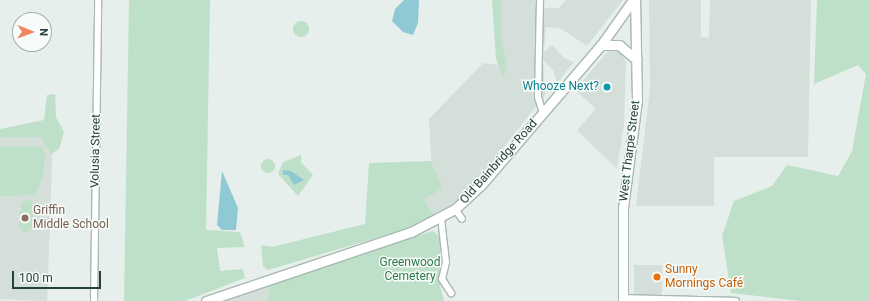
<!DOCTYPE html>
<html>
<head>
<meta charset="utf-8">
<style>
	body { margin:0 }
	#map { position:relative; width:870px; height:301px; overflow:hidden; background:#e6efeb; font-family:Roboto,sans-serif }
	div>[style] { position:absolute }
	.built>* { inset:0; background:#d4dfda; transform-origin:0 0 }
	.green>* { inset:0; background:#bfe0c8 }
	.round { border-radius:50% }
	.water>* { inset:0; background:#8ec9d4 }
	.roads { filter:drop-shadow(1px 0 #a8b8b2) drop-shadow(-1px 0 #a8b8b2) drop-shadow(0 1px #a8b8b2) drop-shadow(0 -1px #a8b8b2) }
	.street>* { height:6px; margin:-3px; padding:0 3px; transform-origin:3px; border-radius:3px; background:#fff }
	.secondary>* { height:9px; margin:-4.5px; padding:0 4.5px; transform-origin:4.5px; border-radius:4.5px; background:#fff }
	.dots>* { width:11px; height:11px; translate:-50% -50%; box-sizing:border-box; border:2px solid #f7fbf9; border-radius:50% }
	span { translate:-50% -50%; white-space:nowrap; text-align:center; line-height:1.15; -webkit-text-stroke:3px #f7fbf9; paint-order:stroke }
	.culture-label { font-size:12px; color:#0d838f }
	.right { translate:-100% -50%; text-align:right }
	.street-label { font-size:12px; color:#24423a }
	.education-label { font-size:12px; color:#785e54 }
	.left { translate:0 -50%; text-align:left }
	.park-label { font-size:12px; color:#2d7a4b }
	.food-label { font-size:12px; color:#c56008 }
	.north { position:absolute; left:12px; top:12px; width:40px; height:40px; box-sizing:border-box; background:#f7fbf9; border:1px solid #a3b1ad; border-radius:50%; rotate:91deg; font-size:11px; font-weight:700; line-height:16px; text-align:center; color:#24423a }
	.north::after { content:''; display:block; margin:auto; width:14px; height:18px; background:#f4845f; clip-path:polygon(50% 0,100% 100%,50% 72%,0 100%) }
	.scale { position:absolute; left:12px; top:271px; width:89px; height:18px; box-sizing:border-box; border:2px solid #24423a; border-top:0; padding-left:5px; font-size:12px; line-height:14px; white-space:nowrap; color:#24423a; -webkit-text-stroke:3px #f7fbf9; paint-order:stroke }
</style>
</head>
<body>
<div id="map">
	<div class="built">
		<div style="clip-path:polygon(499px 0,545px 0,544px 8px,559px 8px,566px 0,623px 0,587px 46px,560px 28px,546px 27px,544px 52px,552px 45px,564px 58px,574px 62px,557px 83px,553px 70px,543px 60px,545px 95px,486px 170px,465px 194px,435px 217px,424px 200px,441px 188px,432px 171px,429px 119px,483px 63px,498px 65px)"></div>
		<div style="clip-path:polygon(649px 0,701px 0,701px 37px,709px 38px,710px 0,811px 0,808px 157px,714px 157px,714px 206px,636px 206px,650px 89px)"></div>
		<div style="clip-path:polygon(609px 50px,622px 52px,626px 62px,624px 124px,617px 169px,577px 130px,596px 109px,575px 90px)"></div>
		<div style="left:53px;top:135px;width:166px;height:53px;rotate:92deg"></div>
		<div style="left:634px;top:265px;width:28px;height:36px"></div>
		<div style="clip-path:polygon(269px 283px,268px 301px,221px 301px)"></div>
	</div>
	<div class="green">
		<div style="clip-path:polygon(129px 0,210px 0,206px 230px,240px 232px,245px 247px,217px 248px,220px 271px,243px 269px,245px 278px,185px 301px,124px 301px)"></div>
		<div style="clip-path:polygon(492px 0,501px 0,502px 44px,507px 65px,503px 77px,496px 59px)"></div>
		<div style="clip-path:polygon(817px 0,870px 0,870px 301px,800px 301px,731px 293px,722px 236px,734px 201px,772px 186px,787px 165px,838px 176px,852px 151px,866px 74px,858px 65px,814px 84px)"></div>
		<div class="round" style="left:293px;top:21px;width:16px;height:16px"></div>
		<div style="clip-path:polygon(55px 94px,56px 117px,64px 132px,59px 149px,51px 154px,40px 137px,0 137px,0 129px,44px 120px,47px 95px)"></div>
		<div style="clip-path:polygon(0 146px,42px 147px,45px 153px,43px 177px,35px 195px,0 196px)"></div>
		<div style="clip-path:polygon(301px 155px,301px 162px,313px 175px,298px 196px,278px 174px,283px 162px)"></div>
		<div class="round" style="left:261px;top:159px;width:14px;height:14px"></div>
		<div style="clip-path:polygon(431px 161px,442px 188px,424px 200px,435px 217px,410px 228px,268px 270px,263px 266px,261px 245px,272px 247px,365px 224px,369px 163px)"></div>
		<div class="round" style="left:21px;top:200px;width:12px;height:12px"></div>
		<div class="round" style="left:19px;top:208px;width:14px;height:14px"></div>
		<div class="round" style="left:19px;top:218px;width:14px;height:14px"></div>
		<div style="clip-path:polygon(433px 231px,440px 237px,440px 286px,444px 301px,268px 301px,269px 283px)"></div>
	</div>
	<div class="water">
		<div style="clip-path:polygon(404px 0,419px 0,418px 23px,413px 35px,403px 32px,392px 21px,395px 9px)"></div>
		<div style="clip-path:polygon(283px 170px,291px 171px,304px 180px,294px 185px,288px 175px,283px 175px)"></div>
		<div style="clip-path:polygon(222px 171px,238px 208px,236px 230px,222px 230px,217px 225px)"></div>
	</div>
	<div class="roads">
		<div class="street">
			<div style="left:540px;top:0;width:97px;rotate:91.2deg"></div>
			<div style="left:538px;top:97px;width:17px;rotate:73deg"></div>
			<div style="left:455px;top:209px;width:12px;rotate:55deg"></div>
			<div style="left:441px;top:218px;width:44px;rotate:83.5deg"></div>
			<div style="left:446px;top:262px;width:17px;rotate:103deg"></div>
			<div style="left:442px;top:279px;width:17px;rotate:57deg"></div>
			<div style="left:623px;top:298px;width:113px;rotate:1.5deg"></div>
			<div style="left:94px;top:301px;width:301px;rotate:-89.2deg"></div>
		</div>
		<div class="secondary">
			<div style="left:601px;top:45px;width:18px"></div>
			<div style="left:619px;top:45px;width:23px;rotate:40deg"></div>
			<div style="left:206px;top:301px;width:216px;rotate:-18.6deg"></div>
			<div style="left:411px;top:232px;width:50px;rotate:-27.6deg"></div>
			<div style="left:455px;top:209px;width:35px;rotate:-43deg"></div>
			<div style="left:481px;top:185px;width:184px;rotate:-49.4deg"></div>
			<div style="left:601px;top:45px;width:55px;rotate:-54.6deg"></div>
			<div style="left:623px;top:301px;width:93px;rotate:-90deg"></div>
			<div style="left:623px;top:208px;width:109px;rotate:-82.6deg"></div>
			<div style="left:637px;top:100px;width:100px;rotate:-91.1deg"></div>
		</div>
	</div>
	<div class="dots">
		<div style="left:607px;top:87px;background:#0f9aa8"></div>
		<div style="left:25px;top:218px;background:#8d6e63"></div>
		<div style="left:657px;top:277px;background:#e8710a"></div>
	</div>
	<div class="culture-label">
		<span class="right" style="left:599px;top:87px">Whooze Next?</span>
	</div>
	<div class="street-label">
		<span style="left:96px;top:151px;rotate:-89deg">Volusia Street</span>
		<span style="left:630px;top:151px;rotate:-83deg">West Tharpe Street</span>
		<span style="left:499px;top:162px;rotate:-48deg">Old Bainbridge Road</span>
	</div>
	<div class="education-label">
		<span class="left" style="left:33px;top:218px">Griffin<br>Middle School</span>
	</div>
	<div class="park-label">
		<span style="left:410px;top:270px">Greenwood<br>Cemetery</span>
	</div>
	<div class="food-label">
		<span class="left" style="left:665px;top:277px">Sunny<br>Mornings Café</span>
	</div>
	<div class="north">N</div>
	<div class="scale">100 m</div>
</div>
</body>
</html>
